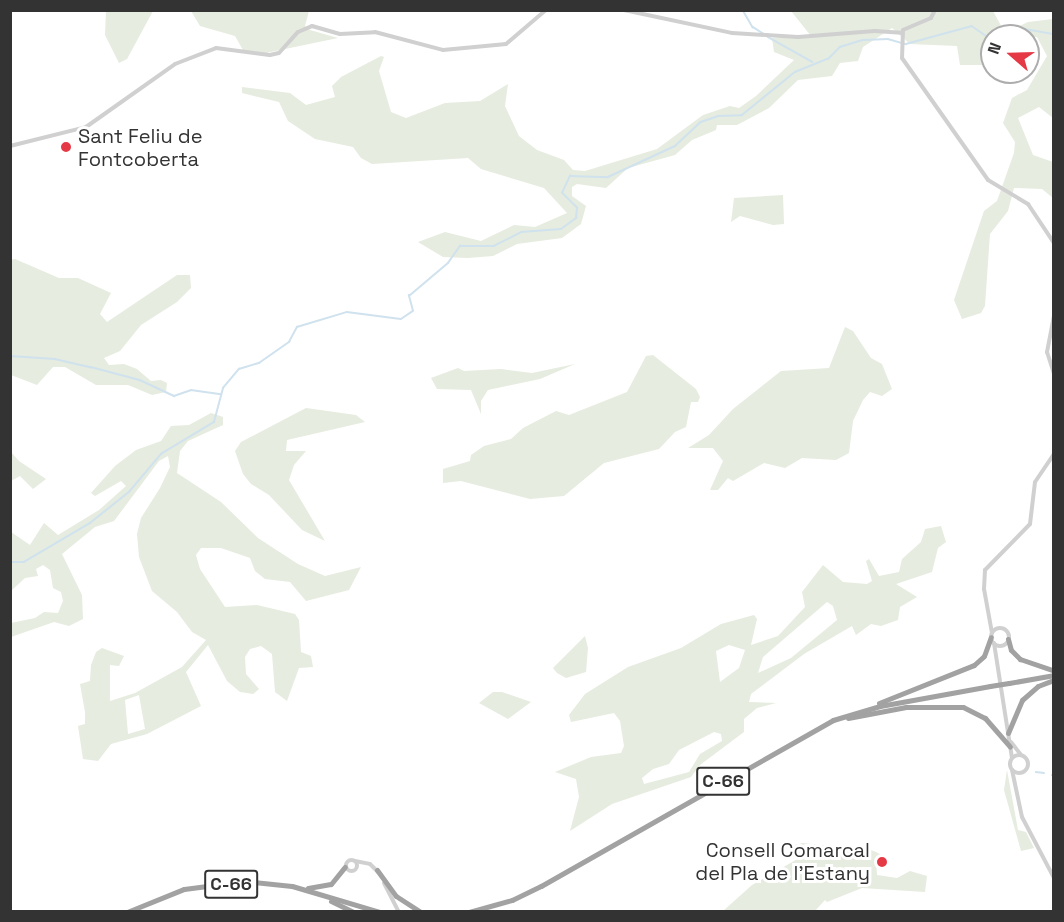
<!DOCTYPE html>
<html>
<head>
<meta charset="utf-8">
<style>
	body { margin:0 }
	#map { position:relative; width:1064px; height:922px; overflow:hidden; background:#fff; font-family:"Space Grotesk",sans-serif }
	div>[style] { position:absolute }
	.green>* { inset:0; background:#e6ecdf }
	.stream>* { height:1.5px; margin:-0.75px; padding:0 0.75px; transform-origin:0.75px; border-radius:0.75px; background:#cfe2ee }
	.tertiary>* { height:4px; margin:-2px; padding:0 2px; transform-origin:2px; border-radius:2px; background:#d0d0d0 }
	.tertiary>.ring { margin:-2px; padding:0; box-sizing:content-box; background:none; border:4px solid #d0d0d0; border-radius:50% }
	.trunk>* { height:5px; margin:-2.5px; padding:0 2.5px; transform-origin:2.5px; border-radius:2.5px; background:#a2a2a2 }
	.trunk-bridge>* { height:5px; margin:-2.5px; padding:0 2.5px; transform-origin:2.5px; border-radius:2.5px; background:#a2a2a2 }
	.dots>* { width:16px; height:16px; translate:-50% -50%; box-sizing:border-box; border:3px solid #fff; border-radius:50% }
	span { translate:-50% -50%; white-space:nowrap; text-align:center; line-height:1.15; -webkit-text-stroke:6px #fff; paint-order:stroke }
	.shield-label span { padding:2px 4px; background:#fff; border:2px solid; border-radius:4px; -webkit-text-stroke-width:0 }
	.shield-label { font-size:18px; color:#333; font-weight:700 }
	.poi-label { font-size:20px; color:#333 }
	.left { translate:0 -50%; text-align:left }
	.right { translate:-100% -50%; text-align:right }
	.frame { position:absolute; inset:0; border:12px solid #333; pointer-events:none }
	.north { position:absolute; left:980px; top:24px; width:60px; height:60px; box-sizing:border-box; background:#fff; border:2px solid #adadad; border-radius:50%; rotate:290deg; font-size:16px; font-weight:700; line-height:24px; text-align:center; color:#333 }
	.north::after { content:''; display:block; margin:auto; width:21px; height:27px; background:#e63946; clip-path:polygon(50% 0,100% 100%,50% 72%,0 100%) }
</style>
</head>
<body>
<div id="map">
	<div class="green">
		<div style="clip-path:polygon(106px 11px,153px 11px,127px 59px,119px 63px,105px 35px)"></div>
		<div style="clip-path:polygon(191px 11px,309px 11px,305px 26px,310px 30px,338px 38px,261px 54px,243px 50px,235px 36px,200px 26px)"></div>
		<div style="clip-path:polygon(791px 11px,993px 11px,1005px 33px,1028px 22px,1053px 19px,1053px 118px,1039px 107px,1018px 118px,1033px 155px,1053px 162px,1053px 198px,1042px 189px,1014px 188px,1008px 211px,990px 234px,985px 306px,981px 313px,962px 319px,954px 300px,984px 211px,997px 201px,1014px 153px,1015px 142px,1003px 123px,1012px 98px,1027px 90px,1047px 56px,1037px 37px,992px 36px,992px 65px,960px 65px,957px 46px,910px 44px,892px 28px,863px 47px,858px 61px,840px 63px,832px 76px,798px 80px,769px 108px,737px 125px,717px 125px,716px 130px,692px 140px,675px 155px,628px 168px,606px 188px,577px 184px,572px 187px,572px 196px,586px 206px,581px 224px,562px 238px,517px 244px,493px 256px,468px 258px,443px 257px,418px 242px,445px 232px,481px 241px,514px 225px,535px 227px,567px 213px,544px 188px,481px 169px,468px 158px,372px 164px,361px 158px,353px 147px,315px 139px,288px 121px,279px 102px,242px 93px,242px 87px,290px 93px,306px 105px,335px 97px,332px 86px,341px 77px,381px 56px,384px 57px,379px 71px,391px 112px,406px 118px,445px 103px,480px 101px,508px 84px,505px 106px,519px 136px,537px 150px,564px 160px,573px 170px,585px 171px,657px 149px,703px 115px,730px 106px,739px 108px,756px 96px,794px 60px,774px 52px,772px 38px,811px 36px)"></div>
		<div style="clip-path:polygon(783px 195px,784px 224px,773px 225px,740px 216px,731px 222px,734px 198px)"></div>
		<div style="clip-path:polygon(15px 259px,59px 278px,78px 278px,111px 293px,100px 314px,107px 322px,177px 275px,190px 275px,191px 288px,177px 302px,141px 325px,120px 351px,104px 358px,109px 365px,124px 364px,137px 369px,151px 381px,161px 380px,167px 383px,166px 392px,152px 395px,128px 385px,96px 385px,65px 367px,53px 367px,37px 385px,11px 375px,10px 260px)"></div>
		<div style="clip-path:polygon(845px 327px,853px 331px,871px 358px,882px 364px,892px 389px,882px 396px,870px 392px,863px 400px,853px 421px,849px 453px,836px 460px,802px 458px,785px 468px,764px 463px,733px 481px,728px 478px,718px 490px,710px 490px,723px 461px,713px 448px,688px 448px,709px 435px,733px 409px,781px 371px,829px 368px)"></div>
		<div style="clip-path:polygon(653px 355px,696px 389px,700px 397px,698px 402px,691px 402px,686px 427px,675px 432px,659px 449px,604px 463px,564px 496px,530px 499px,461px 481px,443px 483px,443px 469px,470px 461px,471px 455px,484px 446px,511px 439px,523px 428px,556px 411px,569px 415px,627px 392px,646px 356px)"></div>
		<div style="clip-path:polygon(575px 364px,540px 379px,488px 390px,481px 401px,481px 414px,471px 390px,437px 389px,431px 378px,458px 368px,464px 371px,501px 369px,532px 373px)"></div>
		<div style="clip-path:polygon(306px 408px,356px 415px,365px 422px,287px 440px,286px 451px,306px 451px,294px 465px,289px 480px,325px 541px,302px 530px,269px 495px,251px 484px,243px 474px,235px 451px,241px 442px)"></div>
		<div style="clip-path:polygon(evenodd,211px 413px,223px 417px,223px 425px,188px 441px,180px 451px,177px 473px,221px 502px,258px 538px,298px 564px,325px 576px,361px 567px,349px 590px,306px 601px,290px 582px,265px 579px,255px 571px,250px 558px,221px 548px,201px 548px,196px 555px,200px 569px,225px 607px,257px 605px,295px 614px,299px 620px,301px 652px,311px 656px,313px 667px,299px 668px,287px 701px,275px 692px,272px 654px,261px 646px,250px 649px,245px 657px,246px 674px,259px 689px,253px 694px,240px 692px,227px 681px,208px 645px,186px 672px,201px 706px,147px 734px,111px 744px,98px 761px,83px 759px,78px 726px,85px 724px,85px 712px,80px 684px,90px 681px,91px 665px,96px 652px,102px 648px,124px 656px,119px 666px,110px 665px,110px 701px,135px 693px,182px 667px,206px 640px,192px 632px,177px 612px,152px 591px,139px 557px,137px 534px,141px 518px,160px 488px,170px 467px,168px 456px,159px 461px,114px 521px,95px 527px,62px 554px,82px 595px,83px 619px,69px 626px,54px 622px,11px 637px,11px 623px,35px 618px,44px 612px,58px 613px,63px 601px,61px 592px,53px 588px,50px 570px,43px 565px,36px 569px,38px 576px,25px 578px,11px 591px,11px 532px,30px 545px,44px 523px,58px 535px,99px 510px,126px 486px,121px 481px,95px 496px,91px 493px,115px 466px,136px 450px,161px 441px,171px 426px,189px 425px,211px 413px,139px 695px,145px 729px,128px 734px,125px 700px,139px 695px)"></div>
		<div style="clip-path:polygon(11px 452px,19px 461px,46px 479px,33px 489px,20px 476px,11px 481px)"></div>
		<div style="clip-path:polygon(evenodd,941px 526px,946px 542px,938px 548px,932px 572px,896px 584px,917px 597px,900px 607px,898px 620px,881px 626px,871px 624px,856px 635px,852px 626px,804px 654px,751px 694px,749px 702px,776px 703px,757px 708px,744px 719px,744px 732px,700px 765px,691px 777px,612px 804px,570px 831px,579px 797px,576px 779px,555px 772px,591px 757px,621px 753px,624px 746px,620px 721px,614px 713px,571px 722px,569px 715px,585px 694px,628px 667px,681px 648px,721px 624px,754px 615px,757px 619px,751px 645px,778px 636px,805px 607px,802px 592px,823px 565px,843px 582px,867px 584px,872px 581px,866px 561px,869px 559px,879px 576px,899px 572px,902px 559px,921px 542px,925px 529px,941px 526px,827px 602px,833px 606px,837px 620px,791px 658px,758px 673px,763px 657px,827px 602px,941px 526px,729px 645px,745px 650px,739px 668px,720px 682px,716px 651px,729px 645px,941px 526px,714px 732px,721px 734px,722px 741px,700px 754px,689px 772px,644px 784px,642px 778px,653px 769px,669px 764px,679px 750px,714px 732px)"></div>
		<div style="clip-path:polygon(585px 636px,588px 648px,586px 672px,566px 678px,557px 673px,553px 668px)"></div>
		<div style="clip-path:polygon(493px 692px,502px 692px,531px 702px,508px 719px,479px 703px)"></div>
		<div style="clip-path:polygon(1007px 770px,1018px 830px,1026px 832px,1034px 848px,1021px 851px,1004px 790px)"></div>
		<div style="clip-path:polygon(803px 843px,852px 849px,861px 846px,876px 852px,886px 857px,876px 858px,877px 875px,897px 878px,910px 871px,927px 876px,925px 892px,862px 888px,827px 902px,825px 900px,815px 911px,723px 911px,752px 885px,801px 857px,794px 845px)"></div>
	</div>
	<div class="stream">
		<div style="left:743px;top:10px;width:20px;rotate:60deg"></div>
		<div style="left:753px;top:27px;width:13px;rotate:32deg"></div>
		<div style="left:1015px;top:36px;width:12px;rotate:-35deg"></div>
		<div style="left:1025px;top:29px;width:29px;rotate:10deg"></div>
		<div style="left:768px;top:37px;width:51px;rotate:29.1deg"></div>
		<div style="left:10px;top:356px;width:45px;rotate:3.8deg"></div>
		<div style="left:55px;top:359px;width:37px;rotate:13deg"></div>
		<div style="left:91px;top:367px;width:51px;rotate:14.9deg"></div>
		<div style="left:140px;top:380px;width:38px;rotate:25deg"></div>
		<div style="left:174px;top:396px;width:18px;rotate:-19deg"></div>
		<div style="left:191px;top:390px;width:30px;rotate:8deg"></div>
		<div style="left:10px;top:562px;width:14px"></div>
		<div style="left:24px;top:562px;width:77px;rotate:-30.6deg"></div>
		<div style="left:90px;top:523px;width:50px;rotate:-38.5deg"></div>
		<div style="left:129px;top:492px;width:50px;rotate:-49.9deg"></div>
		<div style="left:161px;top:454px;width:62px;rotate:-31.1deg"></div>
		<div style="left:214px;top:422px;width:35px;rotate:-75deg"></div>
		<div style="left:223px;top:388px;width:25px;rotate:-50deg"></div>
		<div style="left:239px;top:369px;width:21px;rotate:-17deg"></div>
		<div style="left:259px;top:363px;width:37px;rotate:-35deg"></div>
		<div style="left:289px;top:342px;width:17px;rotate:-62deg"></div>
		<div style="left:297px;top:327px;width:52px;rotate:-16.7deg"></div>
		<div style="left:347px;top:312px;width:54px;rotate:7.4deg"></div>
		<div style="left:401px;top:319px;width:14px;rotate:-34deg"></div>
		<div style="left:413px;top:311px;width:16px;rotate:-105deg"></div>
		<div style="left:409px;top:296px;width:51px;rotate:-40.2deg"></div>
		<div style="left:448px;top:263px;width:21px;rotate:-55deg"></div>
		<div style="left:460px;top:246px;width:34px"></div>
		<div style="left:494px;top:246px;width:30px;rotate:-27deg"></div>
		<div style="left:521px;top:232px;width:40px;rotate:-4.3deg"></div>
		<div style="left:561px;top:229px;width:19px;rotate:-36deg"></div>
		<div style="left:576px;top:218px;width:10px;rotate:-84deg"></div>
		<div style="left:577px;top:208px;width:21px;rotate:-135deg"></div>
		<div style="left:562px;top:193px;width:19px;rotate:-65deg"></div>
		<div style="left:570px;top:176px;width:38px;rotate:2deg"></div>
		<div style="left:608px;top:177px;width:74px;rotate:-24.8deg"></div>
		<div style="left:675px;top:146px;width:35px;rotate:-43deg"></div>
		<div style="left:701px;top:122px;width:18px;rotate:-19deg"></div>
		<div style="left:718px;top:116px;width:24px;rotate:-2deg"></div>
		<div style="left:742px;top:115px;width:68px;rotate:-39.1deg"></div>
		<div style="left:795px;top:72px;width:35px;rotate:-22deg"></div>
		<div style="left:828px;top:59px;width:17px;rotate:-45deg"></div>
		<div style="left:840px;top:47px;width:24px;rotate:-17deg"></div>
		<div style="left:863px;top:40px;width:25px;rotate:-2deg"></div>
		<div style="left:888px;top:39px;width:19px;rotate:16deg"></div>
		<div style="left:906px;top:44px;width:68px;rotate:-15.3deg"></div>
		<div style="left:972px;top:26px;width:24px;rotate:35deg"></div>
		<div style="left:1036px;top:772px;width:8px;rotate:7deg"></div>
		<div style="left:1052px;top:775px;width:2px"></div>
	</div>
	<div class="tertiary">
		<div style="left:624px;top:10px;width:110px;rotate:12deg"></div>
		<div style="left:732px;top:33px;width:66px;rotate:3.5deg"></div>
		<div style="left:798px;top:37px;width:77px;rotate:-4.5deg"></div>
		<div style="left:875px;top:31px;width:26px;rotate:4deg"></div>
		<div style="left:935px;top:10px;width:9px;rotate:117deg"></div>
		<div style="left:931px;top:18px;width:30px;rotate:157deg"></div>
		<div style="left:903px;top:30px;width:28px;rotate:92deg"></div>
		<div style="left:902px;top:58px;width:149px;rotate:54.8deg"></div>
		<div style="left:988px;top:180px;width:47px;rotate:31deg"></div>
		<div style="left:1028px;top:204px;width:47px;rotate:56.3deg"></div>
		<div style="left:10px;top:146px;width:78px;rotate:-14deg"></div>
		<div style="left:86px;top:127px;width:109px;rotate:-35.3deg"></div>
		<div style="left:175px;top:64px;width:44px;rotate:-21.3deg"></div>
		<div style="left:216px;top:48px;width:54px;rotate:7.4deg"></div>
		<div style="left:270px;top:55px;width:9px;rotate:-13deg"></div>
		<div style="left:279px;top:53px;width:28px;rotate:-48deg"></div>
		<div style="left:298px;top:32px;width:15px;rotate:-23deg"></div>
		<div style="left:312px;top:26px;width:29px;rotate:16deg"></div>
		<div style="left:340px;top:34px;width:35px;rotate:-3deg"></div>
		<div style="left:375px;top:32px;width:70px;rotate:14.8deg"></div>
		<div style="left:443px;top:50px;width:53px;rotate:-5.4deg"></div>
		<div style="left:496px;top:45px;width:10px;rotate:-6deg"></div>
		<div style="left:506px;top:44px;width:52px;rotate:-40.4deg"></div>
		<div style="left:1054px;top:316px;width:37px;rotate:101deg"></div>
		<div style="left:1047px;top:352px;width:23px;rotate:72deg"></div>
		<div class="ring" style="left:991px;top:628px;width:14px;height:14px"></div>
		<div style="left:992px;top:633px;width:45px;rotate:-100.3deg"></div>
		<div style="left:984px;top:589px;width:19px;rotate:-87deg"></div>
		<div style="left:985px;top:570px;width:64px;rotate:-45.6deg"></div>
		<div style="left:1030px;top:524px;width:42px;rotate:-83.2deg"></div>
		<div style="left:1035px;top:482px;width:34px;rotate:-56deg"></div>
		<div style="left:994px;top:643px;width:116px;rotate:81.1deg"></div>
		<div style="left:1011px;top:742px;width:16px;rotate:52deg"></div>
		<div class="ring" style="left:1010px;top:755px;width:14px;height:14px"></div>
		<div style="left:1012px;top:770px;width:48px;rotate:78deg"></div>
		<div style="left:1022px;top:817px;width:69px;rotate:62.3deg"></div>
		<div class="ring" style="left:345.5px;top:859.5px;width:7px;height:7px"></div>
		<div style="left:355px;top:861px;width:15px;rotate:11deg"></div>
		<div style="left:370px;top:864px;width:11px;rotate:45deg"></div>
		<div style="left:384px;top:883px;width:33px;rotate:63deg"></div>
	</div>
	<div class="trunk">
		<div style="left:1008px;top:639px;width:11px;rotate:75deg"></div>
		<div style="left:1011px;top:650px;width:13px;rotate:45deg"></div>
		<div style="left:1020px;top:659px;width:36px;rotate:19deg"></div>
		<div style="left:1009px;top:683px;width:46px;rotate:-10.1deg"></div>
		<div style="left:879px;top:703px;width:102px;rotate:-21.8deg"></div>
		<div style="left:974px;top:665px;width:13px;rotate:-42deg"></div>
		<div style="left:984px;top:656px;width:20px;rotate:-70deg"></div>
		<div style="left:848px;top:718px;width:59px;rotate:-10.7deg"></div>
		<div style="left:906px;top:707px;width:57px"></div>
		<div style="left:963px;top:707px;width:25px;rotate:27deg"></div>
		<div style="left:985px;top:718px;width:38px;rotate:49deg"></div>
		<div style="left:1008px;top:733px;width:36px;rotate:-67deg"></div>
		<div style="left:1022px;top:700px;width:21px;rotate:-41deg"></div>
		<div style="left:1038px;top:686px;width:17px;rotate:-21deg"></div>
		<div style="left:377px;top:870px;width:32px;rotate:54deg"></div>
		<div style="left:396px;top:896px;width:30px;rotate:33deg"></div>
		<div style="left:308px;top:888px;width:23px;rotate:-10deg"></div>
		<div style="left:331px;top:884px;width:22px;rotate:-51deg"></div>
		<div style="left:331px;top:901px;width:25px;rotate:26deg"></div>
		<div style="left:127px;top:912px;width:61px;rotate:-22deg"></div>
		<div style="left:184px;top:889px;width:62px;rotate:-7.5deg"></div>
		<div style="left:245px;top:881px;width:47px;rotate:6.1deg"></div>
		<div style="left:292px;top:886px;width:92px;rotate:16.5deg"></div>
		<div style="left:469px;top:912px;width:45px;rotate:-15.6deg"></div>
		<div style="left:512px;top:900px;width:32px;rotate:-26deg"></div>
		<div style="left:541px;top:886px;width:336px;rotate:-29.6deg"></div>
		<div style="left:833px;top:720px;width:49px;rotate:-16.6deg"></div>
		<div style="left:880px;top:706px;width:112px;rotate:-10.3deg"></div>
	</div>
	<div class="trunk-bridge">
		<div style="left:990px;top:686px;width:19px;rotate:-9deg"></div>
	</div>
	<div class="dots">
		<div style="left:66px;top:147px;background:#e63946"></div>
		<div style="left:882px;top:862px;background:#e63946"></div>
	</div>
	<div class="shield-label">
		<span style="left:723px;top:781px">C-66</span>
		<span style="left:231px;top:884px">C-66</span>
	</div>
	<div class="poi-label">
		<span class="left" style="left:78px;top:148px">Sant Feliu de<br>Fontcoberta</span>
		<span class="right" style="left:870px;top:862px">Consell Comarcal<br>del Pla de l'Estany</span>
	</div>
	<div class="frame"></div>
	<div class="north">N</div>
</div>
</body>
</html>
